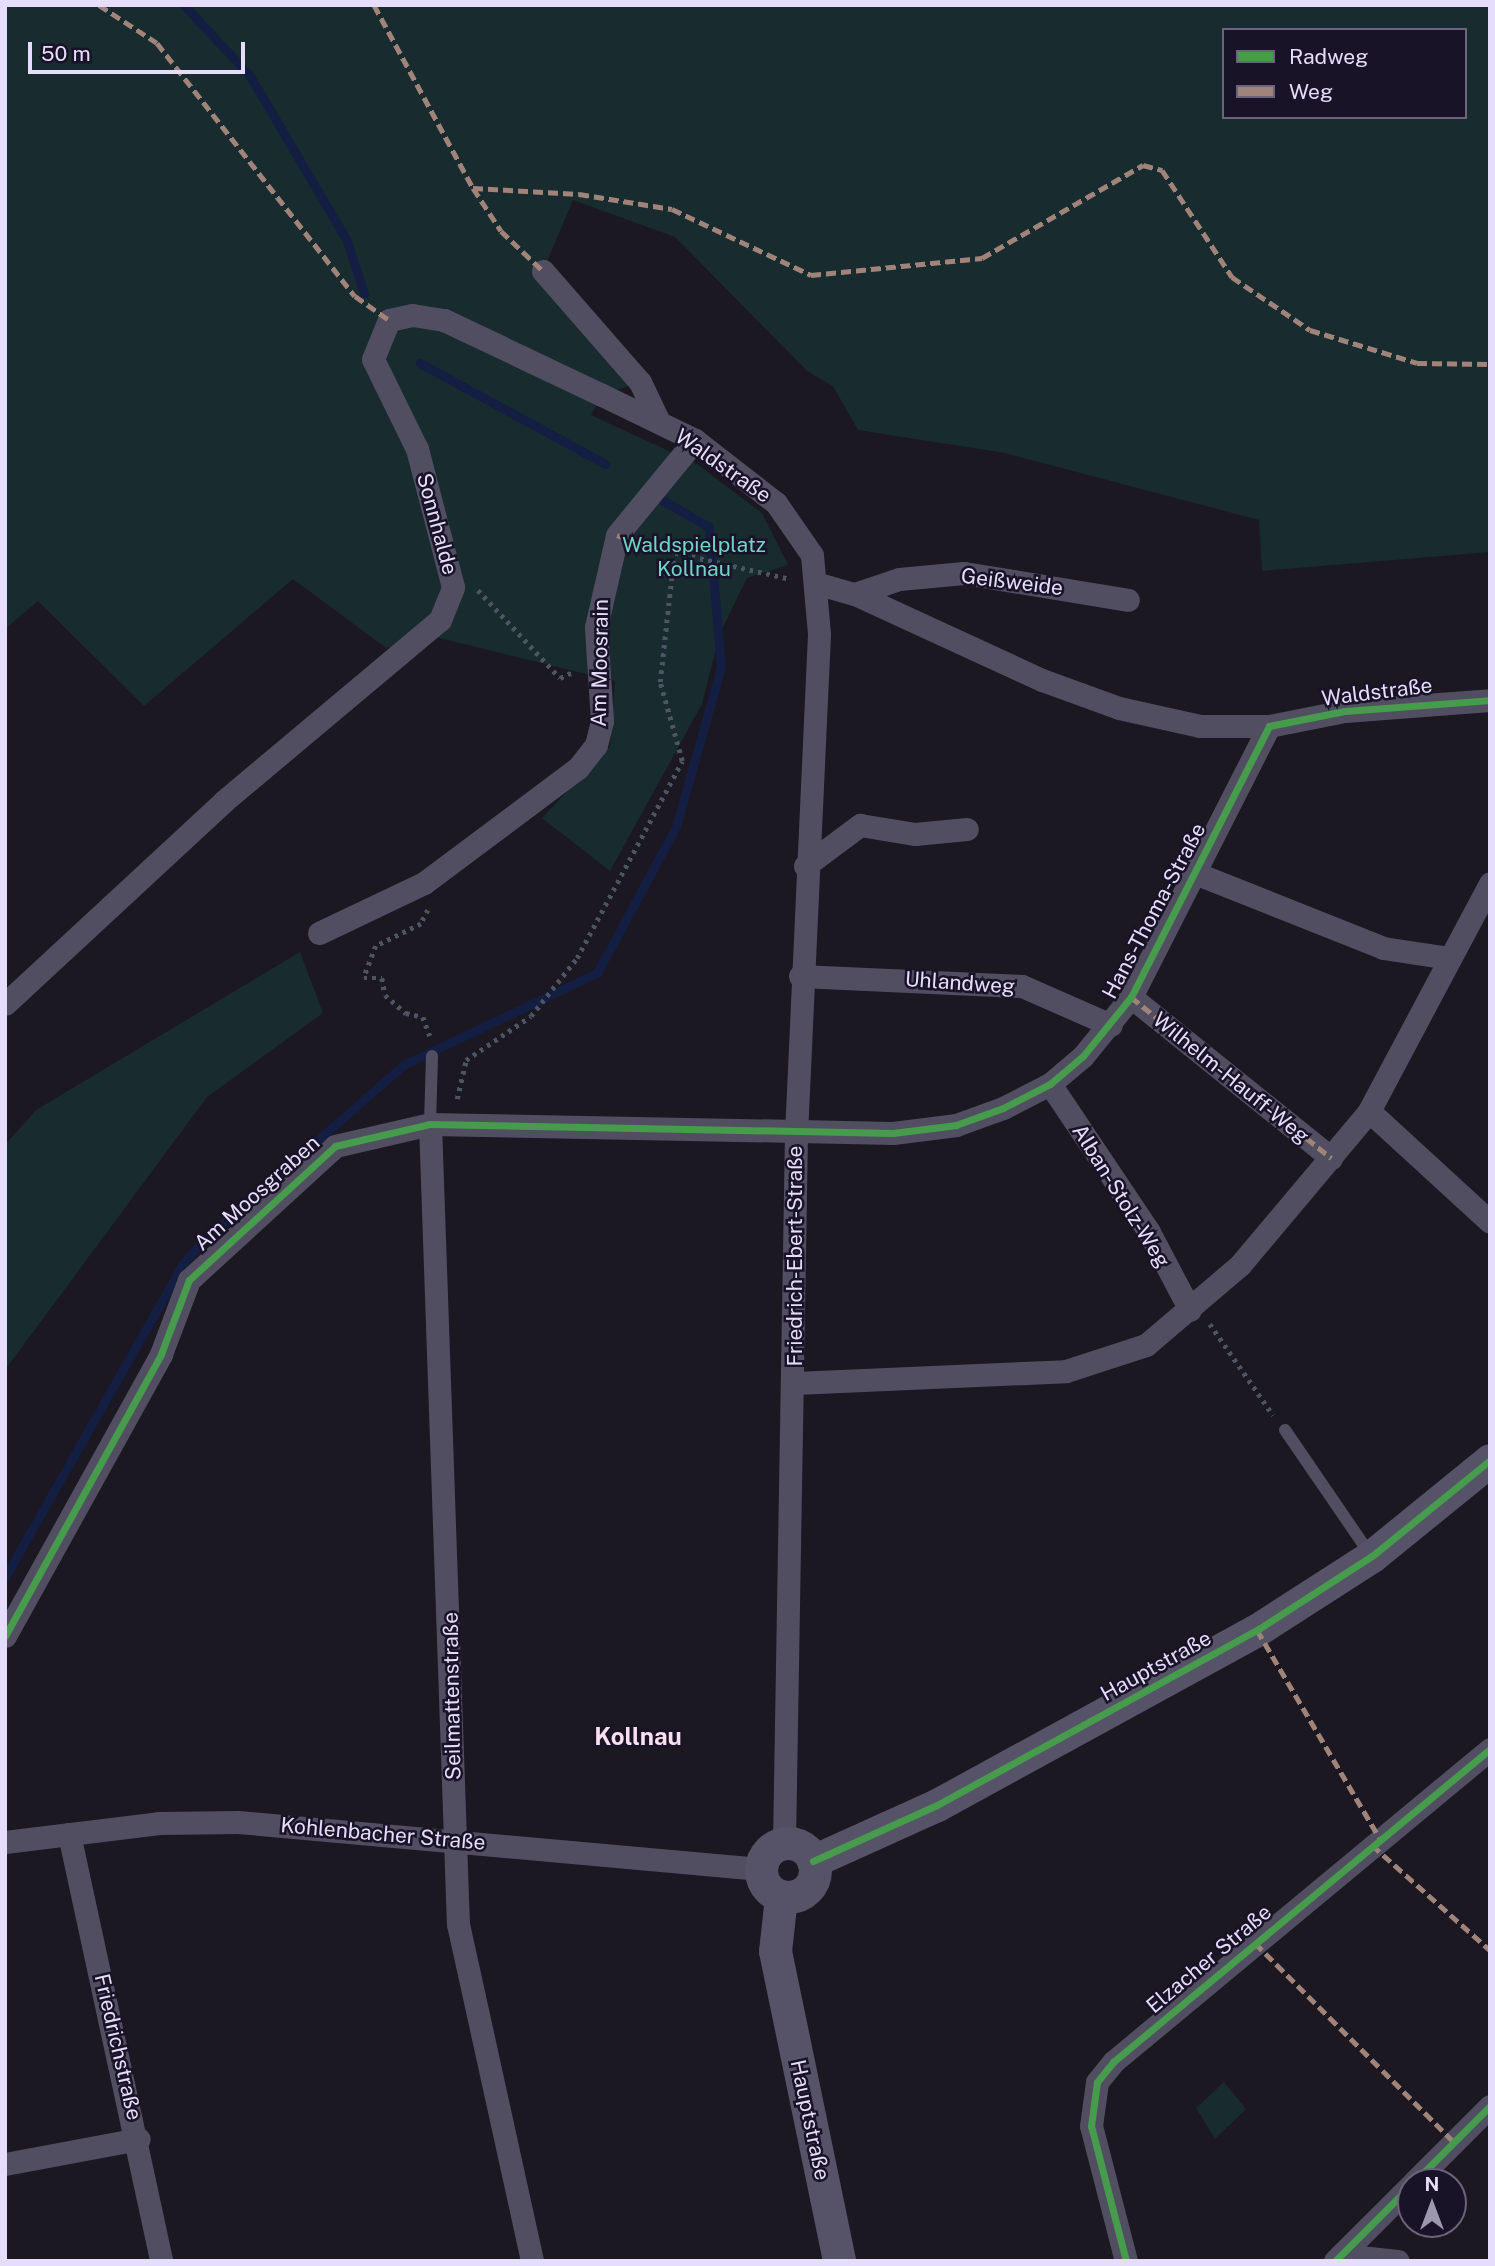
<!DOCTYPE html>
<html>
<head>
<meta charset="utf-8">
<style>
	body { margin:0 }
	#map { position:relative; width:1495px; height:2266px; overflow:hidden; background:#1b1822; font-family:"Public Sans",sans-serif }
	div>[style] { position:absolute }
	.green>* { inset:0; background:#182b2f }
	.stream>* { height:9px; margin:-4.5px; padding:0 4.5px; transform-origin:4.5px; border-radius:4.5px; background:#141e42 }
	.path>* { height:4.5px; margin-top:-2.25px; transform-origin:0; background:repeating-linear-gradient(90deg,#4d5463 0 3.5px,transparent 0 8.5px) }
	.lane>* { height:12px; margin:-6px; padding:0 6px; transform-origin:6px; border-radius:6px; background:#514e62 }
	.street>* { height:23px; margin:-11.5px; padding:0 11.5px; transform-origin:11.5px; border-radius:11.5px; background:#514e62 }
	.secondary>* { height:33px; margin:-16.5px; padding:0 16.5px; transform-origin:16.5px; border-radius:16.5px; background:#565268 }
	.secondary>.ring { margin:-16.5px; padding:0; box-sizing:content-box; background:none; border:33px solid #565268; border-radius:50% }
	.quiet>* { height:5px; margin-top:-2.5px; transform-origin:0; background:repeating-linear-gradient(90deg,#a18479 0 10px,transparent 0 15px) }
	.cycleway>* { height:7px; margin:-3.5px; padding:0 3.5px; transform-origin:3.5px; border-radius:3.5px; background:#469c4c }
	span { translate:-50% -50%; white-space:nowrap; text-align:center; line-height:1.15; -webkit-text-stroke:5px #191327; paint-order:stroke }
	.street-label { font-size:21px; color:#e5ddfb }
	.park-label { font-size:21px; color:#70d4ca }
	.quarter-label { font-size:24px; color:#fbdfed; font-weight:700 }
	.frame { position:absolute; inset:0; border:7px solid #e5ddfb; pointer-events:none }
	.legend { position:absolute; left:1222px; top:28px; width:245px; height:91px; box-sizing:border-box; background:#191327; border:2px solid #6b647c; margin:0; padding:9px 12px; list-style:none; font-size:21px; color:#e5ddfb }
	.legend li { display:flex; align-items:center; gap:14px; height:35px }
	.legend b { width:35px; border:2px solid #6b647c }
	.north { position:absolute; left:1397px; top:2168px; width:70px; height:70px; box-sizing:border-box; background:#191327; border:2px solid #6b647c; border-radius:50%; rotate:0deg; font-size:19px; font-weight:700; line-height:28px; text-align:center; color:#e5ddfb }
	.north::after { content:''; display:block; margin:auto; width:24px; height:32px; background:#9e98af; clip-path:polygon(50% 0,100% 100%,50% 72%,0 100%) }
	.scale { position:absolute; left:28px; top:42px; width:217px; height:32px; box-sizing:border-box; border:4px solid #e5ddfb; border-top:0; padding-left:9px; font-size:21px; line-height:24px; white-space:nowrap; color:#e5ddfb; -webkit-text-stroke:5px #191327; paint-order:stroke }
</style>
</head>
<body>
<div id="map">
	<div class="green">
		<div style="clip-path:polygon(evenodd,5px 5px,1490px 5px,1490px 552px,1262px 571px,1259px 520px,1005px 453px,858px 430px,833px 386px,807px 371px,675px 237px,573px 200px,543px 271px,640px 382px,602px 395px,591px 415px,697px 464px,762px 513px,788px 565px,747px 578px,720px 633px,702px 704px,610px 871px,542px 818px,610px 746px,615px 681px,427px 635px,386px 648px,293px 579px,144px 706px,38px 601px,5px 629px,5px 5px,1224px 30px,1465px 30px,1465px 117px,1224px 117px,1224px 30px)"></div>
		<div style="clip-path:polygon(300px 952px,323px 1013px,207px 1097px,5px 1370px,5px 1145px,36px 1110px)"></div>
		<div style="clip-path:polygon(1224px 2082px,1246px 2109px,1215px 2139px,1196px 2108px)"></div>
	</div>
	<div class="stream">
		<div style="left:184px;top:5px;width:97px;rotate:47.1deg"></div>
		<div style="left:250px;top:76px;width:191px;rotate:59.5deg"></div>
		<div style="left:347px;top:241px;width:55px;rotate:71.9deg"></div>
		<div style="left:420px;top:363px;width:211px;rotate:28.6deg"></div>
		<div style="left:5px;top:1577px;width:359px;rotate:-60.4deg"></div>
		<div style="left:182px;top:1265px;width:32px;rotate:-49deg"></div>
		<div style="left:203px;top:1241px;width:266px;rotate:-41.3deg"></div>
		<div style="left:403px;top:1065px;width:215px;rotate:-25.4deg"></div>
		<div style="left:597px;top:973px;width:166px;rotate:-61.6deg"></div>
		<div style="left:676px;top:827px;width:166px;rotate:-74.3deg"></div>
		<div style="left:721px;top:667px;width:141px;rotate:-94.9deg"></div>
		<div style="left:709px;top:527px;width:52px;rotate:-150deg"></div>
	</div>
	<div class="path">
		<div style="left:642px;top:545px;width:153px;rotate:12.9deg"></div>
		<div style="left:478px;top:590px;width:120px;rotate:47deg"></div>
		<div style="left:560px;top:678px;width:14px;rotate:-25deg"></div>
		<div style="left:428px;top:910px;width:16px;rotate:117deg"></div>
		<div style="left:421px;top:924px;width:50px;rotate:153.9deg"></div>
		<div style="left:376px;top:946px;width:34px;rotate:111deg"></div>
		<div style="left:364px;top:978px;width:18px"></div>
		<div style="left:382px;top:978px;width:17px;rotate:80deg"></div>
		<div style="left:385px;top:995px;width:28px;rotate:41deg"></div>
		<div style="left:406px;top:1013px;width:17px;rotate:13deg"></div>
		<div style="left:423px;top:1017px;width:20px;rotate:70deg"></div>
		<div style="left:457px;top:1099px;width:40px;rotate:-77deg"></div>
		<div style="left:466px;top:1060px;width:78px;rotate:-34.1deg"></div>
		<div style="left:531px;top:1016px;width:74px;rotate:-51.6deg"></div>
		<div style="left:577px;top:958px;width:223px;rotate:-61.9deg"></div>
		<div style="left:682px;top:761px;width:82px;rotate:-105.6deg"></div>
		<div style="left:660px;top:682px;width:127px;rotate:-83.7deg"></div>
		<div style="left:1210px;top:1324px;width:111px;rotate:55.3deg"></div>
	</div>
	<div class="lane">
		<div style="left:430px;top:1124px;width:68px;rotate:-88.3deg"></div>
		<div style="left:1285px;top:1430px;width:150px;rotate:55.6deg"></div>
	</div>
	<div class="street">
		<div style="left:543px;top:271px;width:147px;rotate:48.9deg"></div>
		<div style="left:640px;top:382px;width:44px;rotate:64.6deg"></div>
		<div style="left:819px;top:584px;width:37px;rotate:16deg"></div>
		<div style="left:855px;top:594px;width:206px;rotate:24.7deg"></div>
		<div style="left:1042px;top:680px;width:82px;rotate:20deg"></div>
		<div style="left:1119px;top:708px;width:83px;rotate:12.5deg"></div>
		<div style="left:1200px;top:726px;width:69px"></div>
		<div style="left:1269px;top:726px;width:77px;rotate:-11.2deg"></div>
		<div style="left:1345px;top:711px;width:145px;rotate:-4.3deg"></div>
		<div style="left:855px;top:594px;width:46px;rotate:-18.8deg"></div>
		<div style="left:899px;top:579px;width:65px;rotate:-5.3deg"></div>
		<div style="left:964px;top:573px;width:166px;rotate:9.3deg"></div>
		<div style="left:805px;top:866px;width:69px;rotate:-36.7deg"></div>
		<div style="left:860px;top:825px;width:56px;rotate:9.3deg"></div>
		<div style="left:915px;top:834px;width:52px;rotate:-5.5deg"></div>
		<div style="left:1195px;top:873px;width:202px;rotate:21.7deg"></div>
		<div style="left:1383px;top:948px;width:66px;rotate:8.7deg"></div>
		<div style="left:319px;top:933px;width:116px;rotate:-25.5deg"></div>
		<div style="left:424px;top:883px;width:192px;rotate:-36.8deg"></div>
		<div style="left:578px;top:768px;width:29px;rotate:-52deg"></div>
		<div style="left:596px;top:745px;width:25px;rotate:-76deg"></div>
		<div style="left:602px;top:721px;width:94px;rotate:-93.7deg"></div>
		<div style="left:596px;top:627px;width:94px;rotate:-77.1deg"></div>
		<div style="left:617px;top:535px;width:123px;rotate:-50.6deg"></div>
		<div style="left:800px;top:976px;width:222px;rotate:2.6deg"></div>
		<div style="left:1022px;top:986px;width:97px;rotate:23.7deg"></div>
		<div style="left:1131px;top:997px;width:257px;rotate:38.8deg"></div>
		<div style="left:5px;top:1004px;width:299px;rotate:-42.8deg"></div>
		<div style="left:224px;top:801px;width:282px;rotate:-40deg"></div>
		<div style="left:440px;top:620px;width:35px;rotate:-68deg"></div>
		<div style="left:453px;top:587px;width:143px;rotate:-104.6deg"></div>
		<div style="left:417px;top:449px;width:100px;rotate:-116.1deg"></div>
		<div style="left:373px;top:359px;width:42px;rotate:-67.7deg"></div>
		<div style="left:389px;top:320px;width:24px;rotate:-12deg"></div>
		<div style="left:412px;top:315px;width:32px;rotate:9deg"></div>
		<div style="left:444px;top:320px;width:175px;rotate:25.4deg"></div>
		<div style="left:602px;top:395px;width:103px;rotate:25.8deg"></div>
		<div style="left:695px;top:440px;width:103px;rotate:37.9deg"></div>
		<div style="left:776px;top:503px;width:63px;rotate:55.3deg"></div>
		<div style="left:812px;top:555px;width:79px;rotate:84.9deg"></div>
		<div style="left:819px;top:634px;width:501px;rotate:92.63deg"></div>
		<div style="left:796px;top:1134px;width:710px;rotate:90.97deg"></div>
		<div style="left:1050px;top:1084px;width:178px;rotate:56.2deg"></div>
		<div style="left:1149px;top:1232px;width:88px;rotate:62.3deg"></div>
		<div style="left:1369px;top:1111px;width:164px;rotate:42.5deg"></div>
		<div style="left:430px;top:1124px;width:800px;rotate:88deg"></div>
		<div style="left:458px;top:1924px;width:345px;rotate:77.6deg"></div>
		<div style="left:795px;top:1383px;width:271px;rotate:-2.5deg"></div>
		<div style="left:1066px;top:1371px;width:84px;rotate:-18deg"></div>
		<div style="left:1146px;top:1345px;width:123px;rotate:-40.4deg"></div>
		<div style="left:1240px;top:1265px;width:201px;rotate:-50deg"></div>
		<div style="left:1369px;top:1111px;width:258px;rotate:-62deg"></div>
		<div style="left:5px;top:1636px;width:322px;rotate:-61deg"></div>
		<div style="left:161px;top:1354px;width:79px;rotate:-69.3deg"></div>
		<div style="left:189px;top:1280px;width:198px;rotate:-42.5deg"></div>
		<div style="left:335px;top:1146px;width:98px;rotate:-13deg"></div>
		<div style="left:430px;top:1124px;width:463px;rotate:1.1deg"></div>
		<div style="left:893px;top:1133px;width:64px;rotate:-7.2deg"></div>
		<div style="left:956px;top:1125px;width:50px;rotate:-19.9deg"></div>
		<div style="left:1003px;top:1108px;width:53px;rotate:-27.1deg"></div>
		<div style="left:1050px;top:1084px;width:43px;rotate:-40.3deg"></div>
		<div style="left:1083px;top:1056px;width:76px;rotate:-50.9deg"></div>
		<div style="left:1131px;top:997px;width:304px;rotate:-63deg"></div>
		<div style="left:69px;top:1834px;width:437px;rotate:77.8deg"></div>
		<div style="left:5px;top:1842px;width:155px;rotate:-7deg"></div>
		<div style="left:159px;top:1823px;width:79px;rotate:-0.7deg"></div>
		<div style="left:238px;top:1822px;width:524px;rotate:5.14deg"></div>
		<div style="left:5px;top:2164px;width:136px;rotate:-10.6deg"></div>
		<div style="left:1414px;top:2182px;width:107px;rotate:-45deg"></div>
		<div style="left:1341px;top:2255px;width:57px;rotate:6deg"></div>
		<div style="left:1126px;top:2261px;width:139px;rotate:-104.5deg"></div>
		<div style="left:1091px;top:2126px;width:44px;rotate:-82.2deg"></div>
		<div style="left:1097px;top:2082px;width:26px;rotate:-51deg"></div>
		<div style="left:1113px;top:2062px;width:490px;rotate:-39.7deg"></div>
		<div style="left:1335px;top:2261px;width:107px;rotate:-45deg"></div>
	</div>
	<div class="secondary">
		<div class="ring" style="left:761px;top:1843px;width:21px;height:21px"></div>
		<div style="left:813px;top:1861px;width:136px;rotate:-24.3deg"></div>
		<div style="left:937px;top:1805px;width:365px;rotate:-28.7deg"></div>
		<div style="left:1257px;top:1630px;width:137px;rotate:-32.8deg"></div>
		<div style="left:1372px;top:1556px;width:152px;rotate:-39.1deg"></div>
		<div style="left:781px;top:1897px;width:54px;rotate:96.3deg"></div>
		<div style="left:775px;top:1951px;width:317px;rotate:78.3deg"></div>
	</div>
	<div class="quiet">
		<div style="left:99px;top:5px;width:69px;rotate:33.2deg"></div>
		<div style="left:157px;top:43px;width:321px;rotate:52deg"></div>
		<div style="left:355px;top:296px;width:42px;rotate:35.2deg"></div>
		<div style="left:374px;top:5px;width:208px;rotate:61.6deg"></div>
		<div style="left:473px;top:188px;width:51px;rotate:56.9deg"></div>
		<div style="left:501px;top:231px;width:58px;rotate:43.6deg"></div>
		<div style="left:473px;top:188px;width:106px;rotate:3.2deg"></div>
		<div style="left:579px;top:194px;width:94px;rotate:9.2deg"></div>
		<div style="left:672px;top:209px;width:154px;rotate:25.4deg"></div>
		<div style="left:811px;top:275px;width:172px;rotate:-5.7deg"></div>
		<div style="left:982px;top:258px;width:186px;rotate:-30deg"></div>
		<div style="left:1143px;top:165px;width:20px;rotate:15deg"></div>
		<div style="left:1162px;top:170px;width:128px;rotate:56.8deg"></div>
		<div style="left:1232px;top:277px;width:94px;rotate:34.2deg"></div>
		<div style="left:1310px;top:330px;width:112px;rotate:17.1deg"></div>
		<div style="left:1417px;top:363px;width:73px;rotate:0.8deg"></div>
		<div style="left:617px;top:535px;width:13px;rotate:23deg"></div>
		<div style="left:1131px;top:997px;width:257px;rotate:38.8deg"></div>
		<div style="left:1257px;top:1630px;width:243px;rotate:59.5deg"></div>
		<div style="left:1372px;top:1845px;width:158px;rotate:41.7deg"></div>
		<div style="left:1255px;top:1943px;width:281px;rotate:45deg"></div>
	</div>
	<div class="cycleway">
		<div style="left:5px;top:1636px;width:322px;rotate:-61deg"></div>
		<div style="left:161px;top:1354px;width:79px;rotate:-69.3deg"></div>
		<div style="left:189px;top:1280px;width:198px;rotate:-42.5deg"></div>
		<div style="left:335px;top:1146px;width:98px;rotate:-13deg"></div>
		<div style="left:430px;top:1124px;width:463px;rotate:1.1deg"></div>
		<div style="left:893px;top:1133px;width:64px;rotate:-7.2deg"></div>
		<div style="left:956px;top:1125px;width:50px;rotate:-19.9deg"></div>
		<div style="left:1003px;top:1108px;width:53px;rotate:-27.1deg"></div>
		<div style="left:1050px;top:1084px;width:43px;rotate:-40.3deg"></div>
		<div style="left:1083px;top:1056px;width:76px;rotate:-50.9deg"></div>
		<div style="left:1131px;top:997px;width:304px;rotate:-63deg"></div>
		<div style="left:1269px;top:726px;width:77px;rotate:-11.2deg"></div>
		<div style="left:1345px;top:711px;width:145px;rotate:-4.3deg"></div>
		<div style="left:813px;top:1861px;width:136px;rotate:-24.3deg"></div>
		<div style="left:937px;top:1805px;width:365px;rotate:-28.7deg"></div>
		<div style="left:1257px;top:1630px;width:137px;rotate:-32.8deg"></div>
		<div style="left:1372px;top:1556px;width:152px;rotate:-39.1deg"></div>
		<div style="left:1414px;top:2182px;width:107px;rotate:-45deg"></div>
		<div style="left:1126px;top:2261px;width:139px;rotate:-104.5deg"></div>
		<div style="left:1091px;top:2126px;width:44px;rotate:-82.2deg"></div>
		<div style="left:1097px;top:2082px;width:26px;rotate:-51deg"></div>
		<div style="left:1113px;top:2062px;width:490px;rotate:-39.7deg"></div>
		<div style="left:1335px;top:2261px;width:107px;rotate:-45deg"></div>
	</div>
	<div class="street-label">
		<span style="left:723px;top:466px;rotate:35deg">Waldstraße</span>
		<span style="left:437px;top:524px;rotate:75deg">Sonnhalde</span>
		<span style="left:1012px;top:582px;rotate:7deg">Geißweide</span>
		<span style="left:600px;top:663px;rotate:-89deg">Am Moosrain</span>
		<span style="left:1377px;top:692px;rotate:-7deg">Waldstraße</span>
		<span style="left:1154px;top:911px;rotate:-62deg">Hans-Thoma-Straße</span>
		<span style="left:960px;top:983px;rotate:4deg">Uhlandweg</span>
		<span style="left:1231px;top:1078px;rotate:39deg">Wilhelm-Hauff-Weg</span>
		<span style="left:257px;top:1193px;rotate:-42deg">Am Moosgraben</span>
		<span style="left:1121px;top:1196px;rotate:58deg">Alban-Stolz-Weg</span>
		<span style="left:795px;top:1256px;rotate:-90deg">Friedrich-Ebert-Straße</span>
		<span style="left:1156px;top:1666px;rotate:-29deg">Hauptstraße</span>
		<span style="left:452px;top:1696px;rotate:-91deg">Seilmattenstraße</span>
		<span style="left:383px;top:1834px;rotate:5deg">Kohlenbacher Straße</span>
		<span style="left:1209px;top:1959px;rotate:-40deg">Elzacher Straße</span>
		<span style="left:118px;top:2047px;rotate:77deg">Friedrichstraße</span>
		<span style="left:810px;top:2120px;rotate:78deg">Hauptstraße</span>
	</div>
	<div class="park-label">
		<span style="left:694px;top:557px">Waldspielplatz<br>Kollnau</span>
	</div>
	<div class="quarter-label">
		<span style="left:638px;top:1737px">Kollnau</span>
	</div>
	<div class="frame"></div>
	<ul class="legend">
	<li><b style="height:9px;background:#469c4c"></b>Radweg</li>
	<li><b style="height:9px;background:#a18479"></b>Weg</li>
	</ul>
	<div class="north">N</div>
	<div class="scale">50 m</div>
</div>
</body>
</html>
